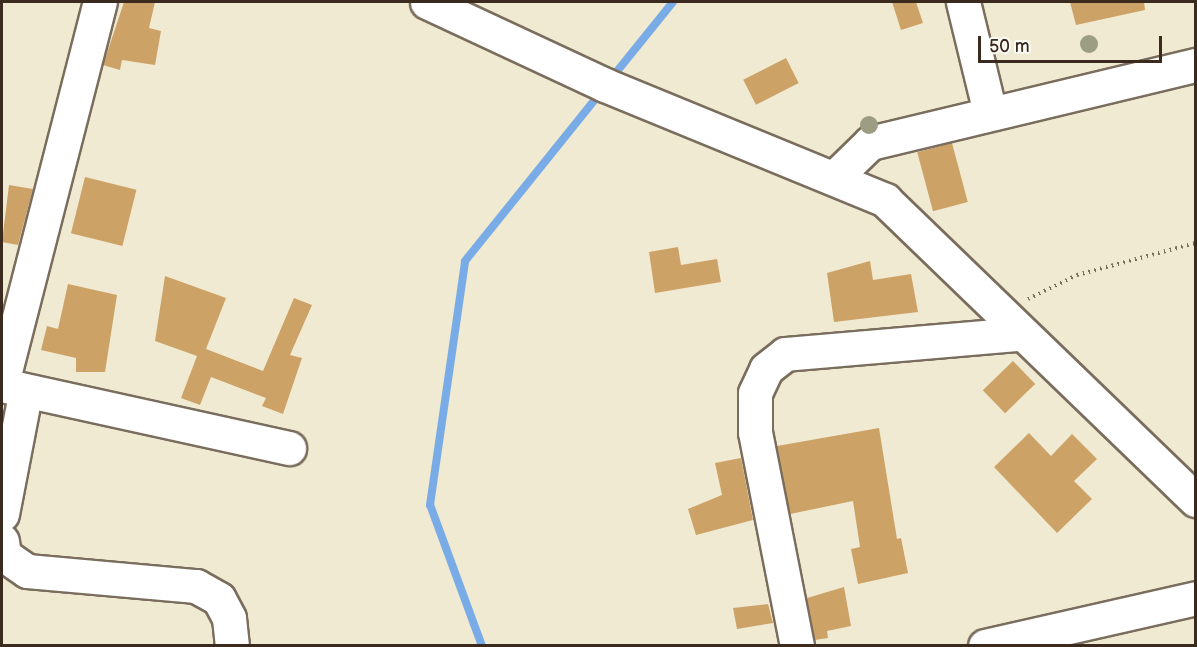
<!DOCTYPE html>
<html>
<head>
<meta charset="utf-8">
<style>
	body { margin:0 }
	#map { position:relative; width:1197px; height:647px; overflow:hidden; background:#f0ead2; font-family:"Balsamiq Sans",sans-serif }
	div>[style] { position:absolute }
	.stream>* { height:8px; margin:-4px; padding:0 4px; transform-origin:4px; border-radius:4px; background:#79ace6 }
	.building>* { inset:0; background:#cda267; transform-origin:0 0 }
	.path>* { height:4px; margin-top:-2px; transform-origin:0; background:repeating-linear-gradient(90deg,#7a6d5d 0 1.5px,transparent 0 6px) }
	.roads { filter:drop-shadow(2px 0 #7a6d5d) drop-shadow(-2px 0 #7a6d5d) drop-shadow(0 2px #7a6d5d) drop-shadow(0 -2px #7a6d5d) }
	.minor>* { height:33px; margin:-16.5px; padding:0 16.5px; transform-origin:16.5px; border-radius:16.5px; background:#fff }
	.trees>* { width:18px; height:18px; margin:-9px; border-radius:50%; background:#9c9d82 }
	span { translate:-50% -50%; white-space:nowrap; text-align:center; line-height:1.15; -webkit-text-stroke:4.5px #fdfcf7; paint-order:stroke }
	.frame { position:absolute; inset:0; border:3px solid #3b2a1e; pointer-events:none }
	.scale { position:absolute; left:978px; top:36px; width:184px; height:27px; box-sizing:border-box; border:3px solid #3b2a1e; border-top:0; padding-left:8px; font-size:18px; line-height:21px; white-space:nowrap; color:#3b2a1e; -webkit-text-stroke:4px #fdfcf7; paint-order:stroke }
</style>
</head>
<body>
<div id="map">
	<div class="stream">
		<div style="left:610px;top:80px;width:100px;rotate:-51.1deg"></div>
		<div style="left:482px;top:646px;width:150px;rotate:-110.2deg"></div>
		<div style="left:430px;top:505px;width:246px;rotate:-81.8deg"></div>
		<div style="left:465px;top:261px;width:217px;rotate:-51.2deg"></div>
	</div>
	<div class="building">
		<div style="clip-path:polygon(124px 2px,155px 2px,149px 28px,161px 31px,155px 65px,122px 60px,120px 70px,103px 65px)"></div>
		<div style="clip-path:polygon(892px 2px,916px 2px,923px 23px,901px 30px)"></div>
		<div style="clip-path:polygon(1070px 2px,1144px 2px,1145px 10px,1076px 25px)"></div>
		<div style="left:786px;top:58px;width:28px;height:48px;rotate:63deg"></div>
		<div style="left:952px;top:143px;width:61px;height:36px;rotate:75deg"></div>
		<div style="left:85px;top:177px;width:53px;height:58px;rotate:14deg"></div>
		<div style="clip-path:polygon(9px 185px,33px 189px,18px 245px,2px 242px)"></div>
		<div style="clip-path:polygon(678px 247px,681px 265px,717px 259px,721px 282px,655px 293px,649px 252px)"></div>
		<div style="clip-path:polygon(870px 261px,873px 280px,911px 274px,918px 312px,834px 322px,827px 273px)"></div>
		<div style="clip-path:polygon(165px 276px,226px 298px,206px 349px,263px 371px,294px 298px,312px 305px,290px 355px,302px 358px,283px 414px,262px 406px,266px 398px,211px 377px,200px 405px,181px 398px,197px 356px,155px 341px)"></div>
		<div style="clip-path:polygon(68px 284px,117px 295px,105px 372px,76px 372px,76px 358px,41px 350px,47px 326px,58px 329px)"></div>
		<div style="left:1013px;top:361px;width:32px;height:42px;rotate:46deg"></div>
		<div style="clip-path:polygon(879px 428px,897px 539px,901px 538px,908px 573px,858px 584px,851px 549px,860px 547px,853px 501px,790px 514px,777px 446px)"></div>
		<div style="clip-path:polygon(1029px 433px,1051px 456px,1072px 434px,1097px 459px,1074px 481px,1092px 499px,1057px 533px,994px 467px)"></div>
		<div style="clip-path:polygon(741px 458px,753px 520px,696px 535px,688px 509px,722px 495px,715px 463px)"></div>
		<div style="clip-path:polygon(844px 587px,851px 626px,827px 631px,828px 638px,815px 640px,807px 598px)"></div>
		<div style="clip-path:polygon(768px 604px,773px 623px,737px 629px,733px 608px)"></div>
	</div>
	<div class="path">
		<div style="left:1028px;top:299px;width:55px;rotate:-26.1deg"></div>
		<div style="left:1077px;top:275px;width:123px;rotate:-15.1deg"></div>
	</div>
	<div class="roads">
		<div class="minor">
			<div style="left:427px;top:2px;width:196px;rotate:25deg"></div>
			<div style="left:605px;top:85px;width:303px;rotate:22.3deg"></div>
			<div style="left:885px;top:200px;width:432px;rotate:44deg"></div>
			<div style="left:963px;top:2px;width:114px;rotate:76.3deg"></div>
			<div style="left:835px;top:177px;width:49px;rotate:-44.2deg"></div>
			<div style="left:870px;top:143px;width:335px;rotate:-13.5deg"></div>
			<div style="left:2px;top:383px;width:393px;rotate:-75.6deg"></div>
			<div style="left:2px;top:385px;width:294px;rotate:12.4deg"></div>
			<div style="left:2px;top:514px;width:122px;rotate:-79.1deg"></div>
			<div style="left:2px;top:541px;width:14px;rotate:82deg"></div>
			<div style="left:4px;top:555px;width:28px;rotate:35deg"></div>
			<div style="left:27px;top:571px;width:170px;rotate:5.1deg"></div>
			<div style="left:196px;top:586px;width:26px;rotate:29deg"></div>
			<div style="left:219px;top:599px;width:21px;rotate:62deg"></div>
			<div style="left:229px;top:618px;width:28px;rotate:84deg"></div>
			<div style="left:797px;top:646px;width:218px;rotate:-101.1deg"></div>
			<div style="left:755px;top:432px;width:39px;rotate:-90deg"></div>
			<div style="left:755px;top:393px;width:26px;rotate:-65deg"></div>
			<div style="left:766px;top:369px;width:24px;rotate:-38deg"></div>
			<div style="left:785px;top:354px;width:236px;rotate:-4.9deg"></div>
			<div style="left:985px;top:646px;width:216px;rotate:-12.8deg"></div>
		</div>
	</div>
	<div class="trees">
		<div style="left:1089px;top:44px"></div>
		<div style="left:869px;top:125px"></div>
	</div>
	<div class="frame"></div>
	<div class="scale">50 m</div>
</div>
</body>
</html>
